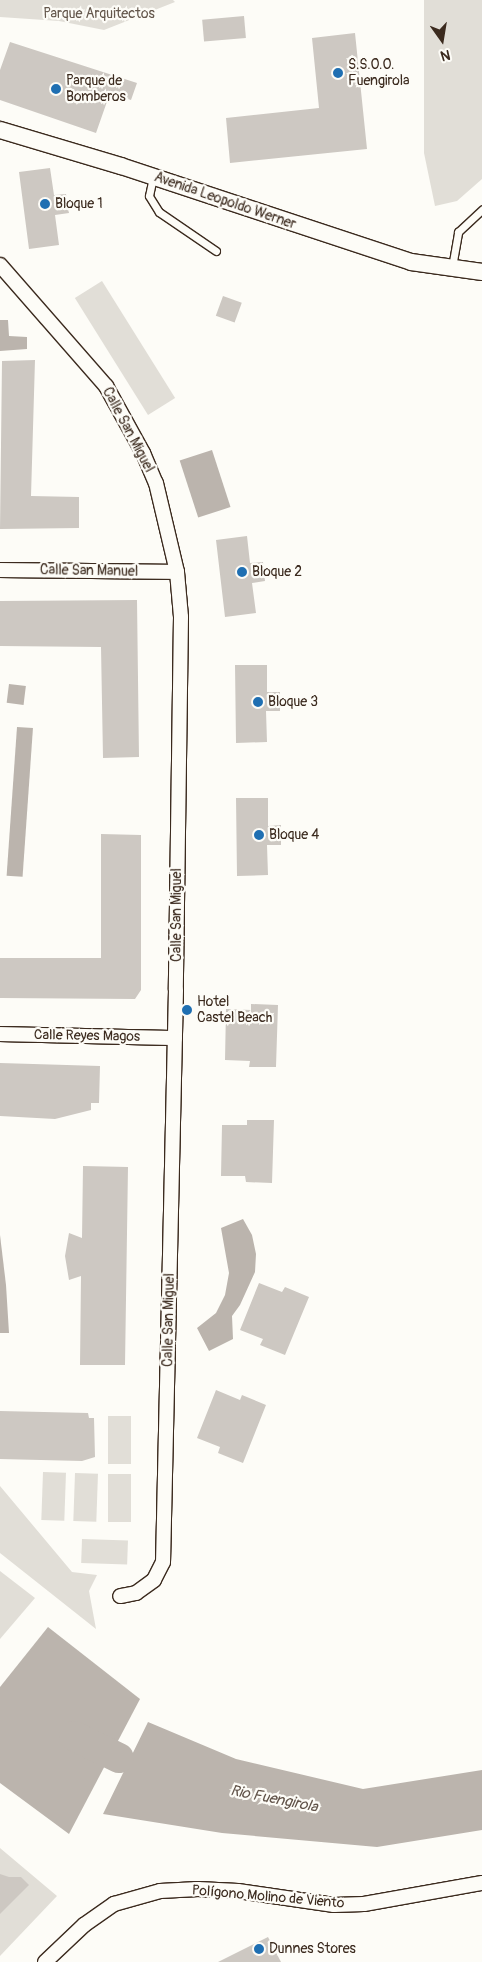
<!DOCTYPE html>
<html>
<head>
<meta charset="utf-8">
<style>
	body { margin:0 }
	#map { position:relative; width:482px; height:1962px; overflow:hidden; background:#fdfcf7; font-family:Pangolin,sans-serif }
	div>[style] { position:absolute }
	.green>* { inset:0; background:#e1ded7; transform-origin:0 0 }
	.water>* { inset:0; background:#bbb4ad; transform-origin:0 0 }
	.river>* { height:30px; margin:-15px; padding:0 15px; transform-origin:15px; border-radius:15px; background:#bbb4ad }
	.building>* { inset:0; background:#cdc8c2; transform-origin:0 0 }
	.roads { filter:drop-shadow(1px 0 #3b2a1e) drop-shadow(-1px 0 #3b2a1e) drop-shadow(0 1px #3b2a1e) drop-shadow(0 -1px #3b2a1e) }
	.service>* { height:7px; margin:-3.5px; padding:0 3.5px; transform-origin:3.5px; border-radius:3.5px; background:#fdfcf7 }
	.minor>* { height:14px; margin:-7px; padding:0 7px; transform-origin:7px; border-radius:7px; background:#fdfcf7 }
	.tertiary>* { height:16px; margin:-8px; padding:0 8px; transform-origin:8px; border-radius:8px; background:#fdfcf7 }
	.dots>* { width:14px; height:14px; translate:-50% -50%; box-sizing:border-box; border:2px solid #fdfcf7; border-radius:50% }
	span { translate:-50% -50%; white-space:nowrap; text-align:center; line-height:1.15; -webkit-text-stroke:4.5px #fdfcf7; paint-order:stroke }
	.park-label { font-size:14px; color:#64574c }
	.poi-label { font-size:14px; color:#3b2a1e }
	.left { translate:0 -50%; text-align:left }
	.street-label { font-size:14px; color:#3b2a1e }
	.water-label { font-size:15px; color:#615349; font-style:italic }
	.north { position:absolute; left:417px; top:15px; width:50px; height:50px; -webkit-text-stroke:4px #fdfcf7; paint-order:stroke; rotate:167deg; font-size:14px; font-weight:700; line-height:20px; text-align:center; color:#3b2a1e }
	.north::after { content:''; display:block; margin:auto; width:18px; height:22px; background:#3b2a1e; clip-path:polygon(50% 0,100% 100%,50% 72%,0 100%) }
</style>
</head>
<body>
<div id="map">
	<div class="green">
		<div style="clip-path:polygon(0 0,173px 0,175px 2px,104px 30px,59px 21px,0 17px)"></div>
		<div style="clip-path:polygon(424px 0,482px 0,482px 179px,457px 201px,435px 206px,424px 153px)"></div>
		<div style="left:102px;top:281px;width:138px;height:32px;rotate:58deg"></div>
		<div style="left:108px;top:1416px;width:23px;height:48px"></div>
		<div style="left:43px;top:1472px;width:23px;height:48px;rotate:2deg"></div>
		<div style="left:75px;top:1473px;width:23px;height:48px;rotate:2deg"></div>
		<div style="left:108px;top:1474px;width:23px;height:48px"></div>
		<div style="clip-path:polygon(0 1486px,72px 1572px,97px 1575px,89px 1591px,96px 1629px,0 1553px)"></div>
		<div style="left:82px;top:1539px;width:46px;height:24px;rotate:2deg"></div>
		<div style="clip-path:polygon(0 1571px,35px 1598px,0 1639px)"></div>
		<div style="clip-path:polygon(0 1848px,57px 1896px,0 1956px)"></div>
	</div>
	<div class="water">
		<div style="clip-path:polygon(0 320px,8px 320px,9px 336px,27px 337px,27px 349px,0 351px)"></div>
		<div style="left:212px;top:450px;width:60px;height:34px;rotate:72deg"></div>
		<div style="left:9px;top:684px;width:17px;height:19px;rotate:7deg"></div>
		<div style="left:17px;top:727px;width:16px;height:149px;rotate:4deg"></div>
		<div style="clip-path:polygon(243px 1219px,252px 1235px,256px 1254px,255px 1272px,240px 1305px,232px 1316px,233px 1339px,209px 1351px,197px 1328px,216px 1313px,225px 1295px,229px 1273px,221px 1228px)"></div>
		<div style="clip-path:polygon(0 1235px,6px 1285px,9px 1333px,0 1333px)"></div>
		<div style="clip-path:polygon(48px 1627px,140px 1699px,69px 1834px,0 1783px,0 1687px)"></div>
		<div style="clip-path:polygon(148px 1722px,236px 1759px,363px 1789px,482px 1770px,482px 1830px,377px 1847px,222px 1833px,103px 1814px)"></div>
	</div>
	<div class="river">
		<div style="left:74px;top:1736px;width:50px;rotate:26.1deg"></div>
	</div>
	<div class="building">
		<div style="left:244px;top:16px;width:22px;height:42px;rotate:85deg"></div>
		<div style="clip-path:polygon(355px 33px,367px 149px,230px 163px,226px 118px,319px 108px,312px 38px)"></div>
		<div style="clip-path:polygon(10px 42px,137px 83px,131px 100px,110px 93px,96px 133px,0 100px,0 70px)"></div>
		<div style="clip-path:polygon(50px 168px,54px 195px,66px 194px,69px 213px,55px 215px,59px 245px,29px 249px,19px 172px)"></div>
		<div style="left:223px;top:296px;width:20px;height:21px;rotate:20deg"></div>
		<div style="clip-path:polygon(35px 360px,31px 496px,79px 497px,79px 528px,0 529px,2px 361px)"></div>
		<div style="clip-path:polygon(247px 536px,250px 563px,263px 562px,265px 581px,252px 583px,256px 613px,225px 617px,216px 540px)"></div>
		<div style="clip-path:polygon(137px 600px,139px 757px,103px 758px,101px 647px,0 646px,0 601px)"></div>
		<div style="clip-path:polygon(235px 665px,267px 665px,267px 692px,280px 692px,280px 711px,266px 711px,267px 742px,236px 743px)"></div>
		<div style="clip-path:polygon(236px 798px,268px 798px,268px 826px,281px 825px,281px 845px,267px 845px,268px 875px,237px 876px)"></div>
		<div style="clip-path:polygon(101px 834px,141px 835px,141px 990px,135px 999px,0 998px,0 958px,101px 958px)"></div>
		<div style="clip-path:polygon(251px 1004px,278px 1005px,276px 1067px,249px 1067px,250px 1061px,225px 1060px,226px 1009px,251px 1010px)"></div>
		<div style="clip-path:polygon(0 1063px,100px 1066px,99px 1103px,91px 1103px,91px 1110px,55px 1119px,0 1116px)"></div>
		<div style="clip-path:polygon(247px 1120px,274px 1120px,272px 1183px,246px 1182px,245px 1176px,221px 1176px,222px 1125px,247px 1125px)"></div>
		<div style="clip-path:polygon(83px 1166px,128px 1167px,125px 1365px,80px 1365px,81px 1276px,69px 1280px,65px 1256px,69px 1233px,82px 1238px)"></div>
		<div style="clip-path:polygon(259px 1283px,282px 1292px,285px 1287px,309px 1297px,285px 1355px,260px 1345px,263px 1339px,240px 1330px)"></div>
		<div style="clip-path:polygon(216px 1390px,240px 1400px,242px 1395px,266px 1405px,243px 1463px,218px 1453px,220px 1447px,197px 1438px)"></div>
		<div style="clip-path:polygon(0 1411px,88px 1413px,89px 1418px,94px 1418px,95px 1457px,82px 1461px,0 1459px)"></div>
		<div style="clip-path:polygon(0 1874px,9px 1877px,21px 1877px,29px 1885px,0 1914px)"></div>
		<div style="clip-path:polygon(268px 1937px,281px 1962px,218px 1962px)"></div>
	</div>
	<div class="roads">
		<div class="service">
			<div style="left:153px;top:177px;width:19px;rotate:102deg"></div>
			<div style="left:149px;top:196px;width:19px;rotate:58deg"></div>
			<div style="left:159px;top:212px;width:69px;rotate:34.4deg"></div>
			<div style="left:452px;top:267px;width:36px;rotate:-80deg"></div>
			<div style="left:458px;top:232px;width:33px;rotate:-43deg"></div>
		</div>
		<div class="minor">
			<div style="left:0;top:265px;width:161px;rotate:48.8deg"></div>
			<div style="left:106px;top:386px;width:77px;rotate:61.1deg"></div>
			<div style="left:143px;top:453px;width:33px;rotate:67deg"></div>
			<div style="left:156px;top:483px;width:91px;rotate:76.7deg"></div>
			<div style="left:177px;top:572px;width:45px;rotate:84.9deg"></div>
			<div style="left:181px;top:617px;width:373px;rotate:90.8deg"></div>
			<div style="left:176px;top:990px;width:572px;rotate:91.3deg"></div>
			<div style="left:163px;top:1562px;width:20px;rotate:117deg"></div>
			<div style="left:154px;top:1580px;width:22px;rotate:144deg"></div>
			<div style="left:136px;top:1593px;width:16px;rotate:169deg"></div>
			<div style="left:0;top:570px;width:177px;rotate:0.6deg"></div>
			<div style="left:0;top:1034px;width:175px;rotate:1.3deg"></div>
			<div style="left:45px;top:1962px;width:54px;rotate:-43.5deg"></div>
			<div style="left:84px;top:1925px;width:37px;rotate:-35deg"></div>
			<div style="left:114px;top:1904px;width:48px;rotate:-15.8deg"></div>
			<div style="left:160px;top:1891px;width:38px;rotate:-3deg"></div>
			<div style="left:198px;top:1889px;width:40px;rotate:2.9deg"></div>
			<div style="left:238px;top:1891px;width:97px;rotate:8.3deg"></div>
			<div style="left:334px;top:1905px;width:30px;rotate:-2deg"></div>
			<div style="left:364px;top:1904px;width:120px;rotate:-10.1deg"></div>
		</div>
		<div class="tertiary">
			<div style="left:0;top:130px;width:126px;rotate:16.6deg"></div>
			<div style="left:121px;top:166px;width:305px;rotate:18.3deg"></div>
			<div style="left:411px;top:262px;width:72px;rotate:8deg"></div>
		</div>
	</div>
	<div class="dots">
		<div style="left:338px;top:73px;background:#1f6fb2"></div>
		<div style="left:56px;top:89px;background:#1f6fb2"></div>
		<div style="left:45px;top:204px;background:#1f6fb2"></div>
		<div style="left:242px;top:572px;background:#1f6fb2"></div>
		<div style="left:258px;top:702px;background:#1f6fb2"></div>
		<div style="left:259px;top:835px;background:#1f6fb2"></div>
		<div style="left:187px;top:1010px;background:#1f6fb2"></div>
		<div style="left:259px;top:1949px;background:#1f6fb2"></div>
	</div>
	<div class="park-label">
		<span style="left:99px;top:14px">Parque Arquitectos</span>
	</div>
	<div class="poi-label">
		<span class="left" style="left:348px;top:73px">S.S.O.O.<br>Fuengirola</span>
		<span class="left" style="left:66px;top:89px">Parque de<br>Bomberos</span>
		<span class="left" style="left:55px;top:204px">Bloque 1</span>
		<span class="left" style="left:252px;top:572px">Bloque 2</span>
		<span class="left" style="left:268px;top:702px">Bloque 3</span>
		<span class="left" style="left:269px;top:835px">Bloque 4</span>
		<span class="left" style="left:197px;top:1010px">Hotel<br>Castel Beach</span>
		<span class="left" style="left:269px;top:1949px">Dunnes Stores</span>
	</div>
	<div class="street-label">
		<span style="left:225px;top:201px;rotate:19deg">Avenida Leopoldo Werner</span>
		<span style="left:128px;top:430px;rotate:62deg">Calle San Miguel</span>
		<span style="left:89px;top:571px;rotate:1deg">Calle San Manuel</span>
		<span style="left:177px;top:915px;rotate:-90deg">Calle San Miguel</span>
		<span style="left:87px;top:1036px;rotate:1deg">Calle Reyes Magos</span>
		<span style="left:169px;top:1320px;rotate:-89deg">Calle San Miguel</span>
		<span style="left:268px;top:1897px;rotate:5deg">Polígono Molino de Viento</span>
	</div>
	<div class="water-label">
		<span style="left:274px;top:1799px;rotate:11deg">Rio Fuengirola</span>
	</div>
	<div class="north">N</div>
</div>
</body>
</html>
